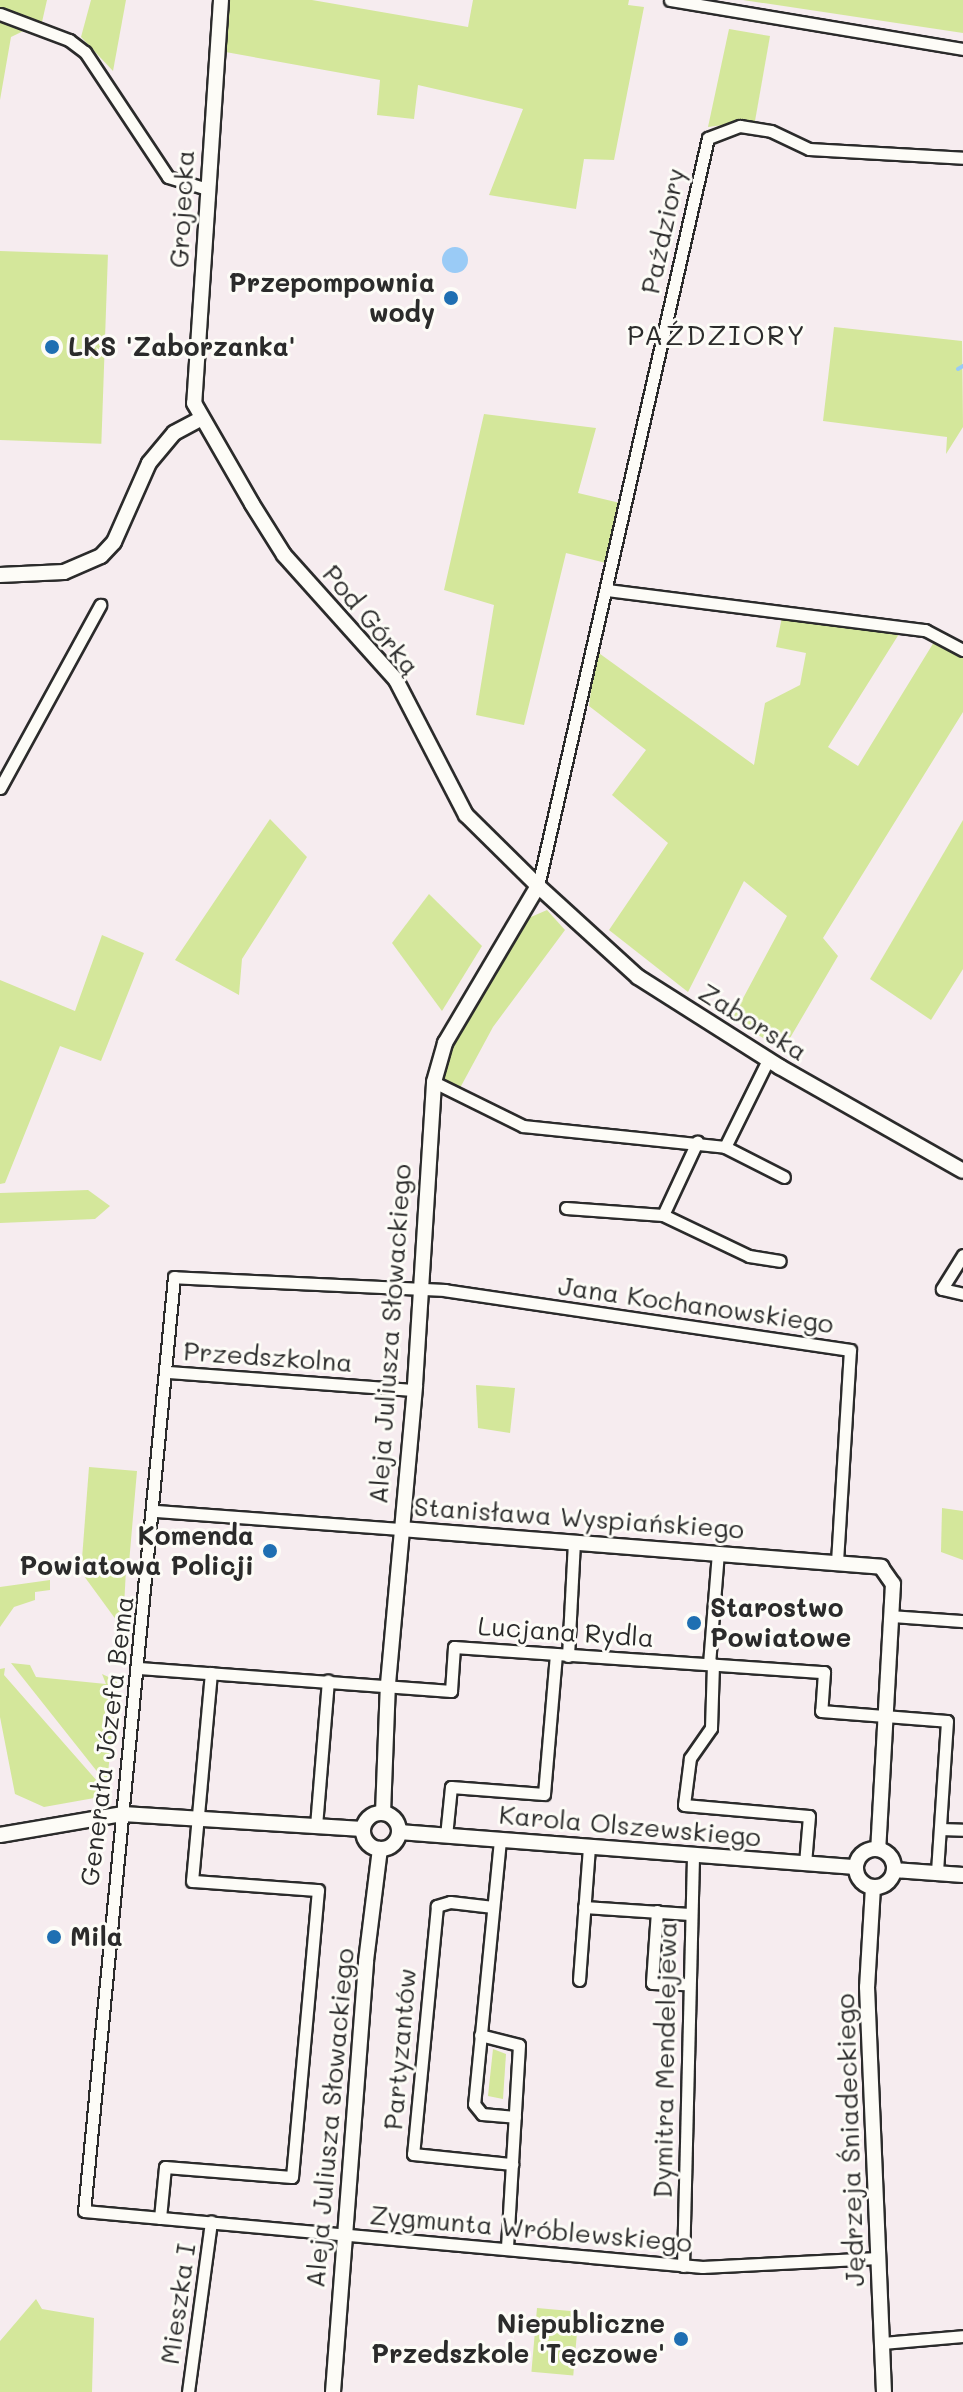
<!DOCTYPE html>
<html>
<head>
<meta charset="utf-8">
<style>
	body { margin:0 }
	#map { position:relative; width:963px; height:2392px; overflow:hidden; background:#f6ecef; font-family:Mali,sans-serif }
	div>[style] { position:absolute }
	.green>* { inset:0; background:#d4e79b; transform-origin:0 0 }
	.water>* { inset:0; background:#9acbf6 }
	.round { border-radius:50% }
	.stream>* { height:4px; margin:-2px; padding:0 2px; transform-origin:2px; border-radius:2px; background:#9acbf6 }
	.roads { filter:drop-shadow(2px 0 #2b2b2b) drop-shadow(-2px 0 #2b2b2b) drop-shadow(0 2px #2b2b2b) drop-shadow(0 -2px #2b2b2b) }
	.minor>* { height:11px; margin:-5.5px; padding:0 5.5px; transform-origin:5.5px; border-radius:5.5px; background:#fdfcf7 }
	.tertiary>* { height:14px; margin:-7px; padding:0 7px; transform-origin:7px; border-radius:7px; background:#fdfcf7 }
	.tertiary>.ring { margin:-7px; padding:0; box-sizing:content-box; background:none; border:14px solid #fdfcf7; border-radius:50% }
	.dots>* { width:22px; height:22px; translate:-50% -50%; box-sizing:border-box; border:4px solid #fdfcf7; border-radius:50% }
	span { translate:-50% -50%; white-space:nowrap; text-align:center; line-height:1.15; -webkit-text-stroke:6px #fdfcf7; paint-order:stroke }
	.street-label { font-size:26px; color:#2b2b2b }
	.poi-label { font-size:26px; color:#2b2b2b; font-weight:700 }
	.right { translate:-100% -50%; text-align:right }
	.left { translate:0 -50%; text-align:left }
	.neighbourhood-label { font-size:28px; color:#2b2b2b; letter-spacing:2px }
</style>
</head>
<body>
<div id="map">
	<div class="green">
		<div style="clip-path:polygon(0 0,47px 0,42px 22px,11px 37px,0 100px)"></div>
		<div style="clip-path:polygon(91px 0,126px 0,113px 71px,81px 37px)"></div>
		<div style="clip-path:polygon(226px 0,312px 0,468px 27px,473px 0,629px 0,628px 5px,644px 7px,614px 160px,584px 159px,576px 209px,489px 195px,523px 109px,418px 85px,414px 119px,377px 115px,380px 80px,220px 51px)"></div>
		<div style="clip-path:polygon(743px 0,963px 0,963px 33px)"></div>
		<div style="clip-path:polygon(729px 29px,770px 36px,755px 121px,708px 127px)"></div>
		<div style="left:0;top:251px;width:108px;height:189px;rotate:2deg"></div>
		<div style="clip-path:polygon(834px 327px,962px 341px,963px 427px,946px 454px,947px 437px,823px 421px)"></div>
		<div style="clip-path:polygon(484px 414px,596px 428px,578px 493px,620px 503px,606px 563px,566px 553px,524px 725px,476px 715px,494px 605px,444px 590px)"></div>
		<div style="clip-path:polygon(782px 617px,899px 634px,828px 747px,858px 766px,934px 642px,963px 658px,963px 712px,823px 938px,838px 956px,783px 1050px,732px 1019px,787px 916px,744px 881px,688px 992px,609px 930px,668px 843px,612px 795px,646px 750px,589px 706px,596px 651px,754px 765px,765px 703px,800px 685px,806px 653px,776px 647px)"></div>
		<div style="clip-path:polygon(270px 819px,307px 857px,242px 959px,239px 995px,175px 960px)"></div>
		<div style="clip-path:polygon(963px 820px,963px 969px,931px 1020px,870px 979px)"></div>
		<div style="clip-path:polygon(429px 894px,482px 946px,442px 1011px,392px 943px)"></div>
		<div style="clip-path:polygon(547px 910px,565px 930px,493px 1027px,460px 1088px,439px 1079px,451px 1045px,524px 920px)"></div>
		<div style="clip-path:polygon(102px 935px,144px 953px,101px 1061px,60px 1046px,5px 1183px,0 1184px,0 980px,75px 1011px)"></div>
		<div style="clip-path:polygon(88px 1190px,110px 1206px,95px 1219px,0 1223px,0 1193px)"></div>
		<div style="clip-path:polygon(476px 1385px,515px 1388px,510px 1433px,478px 1428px)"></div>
		<div style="clip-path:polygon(89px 1467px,137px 1471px,129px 1563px,81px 1572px)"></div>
		<div style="clip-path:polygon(942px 1508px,963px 1511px,963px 1560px,941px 1552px)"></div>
		<div style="clip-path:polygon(126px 1569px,123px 1626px,122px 1628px,84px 1576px)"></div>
		<div style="clip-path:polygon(50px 1580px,50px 1590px,35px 1592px,35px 1600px,14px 1607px,0 1627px,0 1587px)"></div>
		<div style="clip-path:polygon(11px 1663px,30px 1665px,36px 1677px,106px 1684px,102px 1674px,117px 1681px,107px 1784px)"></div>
		<div style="clip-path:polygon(5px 1668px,4px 1675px,105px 1790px,100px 1797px,44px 1807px,15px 1794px,0 1717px,0 1669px)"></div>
		<div style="clip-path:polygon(493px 2049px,506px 2054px,503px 2099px,488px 2096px)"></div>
		<div style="clip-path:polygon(36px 2299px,42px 2309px,94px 2318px,92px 2392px,0 2392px,0 2341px)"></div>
		<div style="left:537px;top:2308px;width:42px;height:64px;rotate:5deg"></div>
	</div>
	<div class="water">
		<div class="round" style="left:442px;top:247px;width:26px;height:26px"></div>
	</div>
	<div class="stream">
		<div style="left:958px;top:369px;width:6px;rotate:-31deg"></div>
	</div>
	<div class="roads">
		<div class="minor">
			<div style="left:670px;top:0;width:297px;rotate:9.5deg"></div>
			<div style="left:0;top:14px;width:74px;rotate:20.6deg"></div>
			<div style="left:69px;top:40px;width:20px;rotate:37deg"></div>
			<div style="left:85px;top:52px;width:150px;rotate:56.4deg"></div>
			<div style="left:168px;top:177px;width:41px;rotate:17.1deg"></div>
			<div style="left:607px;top:590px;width:321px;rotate:7.2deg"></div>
			<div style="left:925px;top:630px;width:43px;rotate:27.8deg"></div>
			<div style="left:0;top:788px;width:209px;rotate:-61.3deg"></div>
			<div style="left:538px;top:886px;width:767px;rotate:-77.2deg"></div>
			<div style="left:708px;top:138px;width:34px;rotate:-21deg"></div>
			<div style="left:740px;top:126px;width:31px;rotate:9deg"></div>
			<div style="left:771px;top:131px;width:42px;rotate:25.3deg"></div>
			<div style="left:809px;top:149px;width:154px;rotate:3.3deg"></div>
			<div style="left:434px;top:1082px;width:99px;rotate:26.3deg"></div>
			<div style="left:523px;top:1126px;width:203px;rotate:5.9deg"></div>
			<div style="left:725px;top:1147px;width:66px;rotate:27deg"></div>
			<div style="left:725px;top:1147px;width:97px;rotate:-63.7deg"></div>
			<div style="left:566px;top:1208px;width:97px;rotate:4.1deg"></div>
			<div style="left:663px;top:1215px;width:95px;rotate:25.5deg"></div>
			<div style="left:749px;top:1256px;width:31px;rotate:9deg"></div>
			<div style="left:663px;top:1215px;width:81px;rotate:-65deg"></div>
			<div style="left:963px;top:1255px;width:40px;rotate:122deg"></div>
			<div style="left:942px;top:1289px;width:22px;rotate:13deg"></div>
			<div style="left:167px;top:1372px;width:248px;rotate:4.2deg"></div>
			<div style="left:155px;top:1511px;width:247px;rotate:4.2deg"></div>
			<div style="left:837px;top:1562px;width:212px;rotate:-86.5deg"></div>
			<div style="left:850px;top:1350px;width:409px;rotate:-171.6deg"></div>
			<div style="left:445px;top:1290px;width:271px;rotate:-177.3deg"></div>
			<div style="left:174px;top:1277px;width:938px;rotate:95.5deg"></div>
			<div style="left:84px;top:2211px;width:621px;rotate:5.18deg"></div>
			<div style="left:702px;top:2267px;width:176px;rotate:-2.9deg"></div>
			<div style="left:891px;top:1616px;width:72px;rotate:4deg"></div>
			<div style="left:568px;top:1656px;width:114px;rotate:-87deg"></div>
			<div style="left:709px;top:1664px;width:112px;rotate:-85.4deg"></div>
			<div style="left:713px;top:1664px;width:64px;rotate:91.8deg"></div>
			<div style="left:711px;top:1728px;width:37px;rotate:125deg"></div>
			<div style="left:690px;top:1758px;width:47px;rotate:97.3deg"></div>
			<div style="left:684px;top:1805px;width:125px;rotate:5deg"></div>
			<div style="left:809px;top:1816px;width:48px;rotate:94.8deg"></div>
			<div style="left:139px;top:1668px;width:313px;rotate:4.2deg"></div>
			<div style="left:451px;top:1691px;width:44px;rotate:-86.1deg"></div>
			<div style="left:454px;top:1647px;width:371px;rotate:3.9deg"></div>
			<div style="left:824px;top:1672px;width:39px;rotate:94deg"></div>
			<div style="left:821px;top:1711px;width:126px;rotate:4.5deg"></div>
			<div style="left:947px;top:1721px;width:152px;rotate:93.8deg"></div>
			<div style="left:316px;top:1826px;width:146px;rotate:-85.3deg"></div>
			<div style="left:940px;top:1829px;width:23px;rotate:2deg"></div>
			<div style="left:446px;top:1836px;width:49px;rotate:-84.2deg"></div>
			<div style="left:451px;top:1787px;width:93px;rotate:4.3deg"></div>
			<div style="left:544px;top:1794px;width:140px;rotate:-85.1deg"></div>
			<div style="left:500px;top:1840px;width:265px;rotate:95.6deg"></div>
			<div style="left:474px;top:2104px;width:13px;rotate:51deg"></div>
			<div style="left:482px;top:2114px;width:33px;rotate:5deg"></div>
			<div style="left:493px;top:1907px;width:43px;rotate:-173.4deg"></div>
			<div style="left:450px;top:1902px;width:14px;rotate:163deg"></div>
			<div style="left:437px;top:1906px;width:249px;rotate:95.5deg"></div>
			<div style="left:413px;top:2154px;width:100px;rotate:5.8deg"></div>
			<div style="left:584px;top:1907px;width:106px;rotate:3.8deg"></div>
			<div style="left:657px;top:1911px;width:72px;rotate:94deg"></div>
			<div style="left:652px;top:1983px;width:35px;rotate:2deg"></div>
			<div style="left:579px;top:1980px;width:133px;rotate:-85.7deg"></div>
			<div style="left:480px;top:2035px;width:40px;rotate:14.4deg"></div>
			<div style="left:519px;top:2045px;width:204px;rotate:93.4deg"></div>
			<div style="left:160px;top:2218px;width:51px;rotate:-84.4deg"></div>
			<div style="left:165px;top:2167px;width:127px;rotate:4.5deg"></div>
			<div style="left:292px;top:2177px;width:210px;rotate:-84.8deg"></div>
			<div style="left:311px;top:1968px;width:78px;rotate:-84.9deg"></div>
			<div style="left:318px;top:1890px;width:126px;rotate:-175.9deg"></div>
			<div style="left:192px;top:1881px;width:209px;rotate:-84.8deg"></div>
			<div style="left:683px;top:2266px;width:411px;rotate:-88.6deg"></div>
			<div style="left:882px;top:2343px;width:81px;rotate:-4.9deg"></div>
			<div style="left:188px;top:2392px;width:172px;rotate:-82.3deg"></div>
		</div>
		<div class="tertiary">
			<div style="left:221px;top:0;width:404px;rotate:93.8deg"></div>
			<div style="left:194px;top:403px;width:116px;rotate:60.1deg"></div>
			<div style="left:252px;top:504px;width:60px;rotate:57.9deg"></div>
			<div style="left:284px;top:555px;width:168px;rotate:48.1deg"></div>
			<div style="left:396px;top:680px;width:152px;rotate:62.6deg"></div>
			<div style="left:466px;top:815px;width:101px;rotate:44.6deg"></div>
			<div style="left:538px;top:886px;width:135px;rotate:42.3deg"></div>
			<div style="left:638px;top:977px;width:168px;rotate:32.4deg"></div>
			<div style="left:780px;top:1067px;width:210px;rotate:29.6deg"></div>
			<div style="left:0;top:575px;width:64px;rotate:-2.7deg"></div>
			<div style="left:64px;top:572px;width:40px;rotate:-23.4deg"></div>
			<div style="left:101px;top:556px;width:19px;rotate:-47deg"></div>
			<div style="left:114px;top:542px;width:86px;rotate:-66.1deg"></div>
			<div style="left:149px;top:463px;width:39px;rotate:-50deg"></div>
			<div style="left:174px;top:433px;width:30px;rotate:-28deg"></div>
			<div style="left:401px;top:1529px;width:482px;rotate:4.5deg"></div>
			<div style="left:881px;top:1567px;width:21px;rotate:55deg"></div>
			<div style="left:893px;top:1584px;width:265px;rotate:93.2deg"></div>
			<div class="ring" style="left:363px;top:1813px;width:22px;height:22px"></div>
			<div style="left:383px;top:1813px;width:129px;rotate:-87.8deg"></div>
			<div style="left:388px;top:1684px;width:300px;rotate:-84.8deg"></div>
			<div style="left:415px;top:1385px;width:304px;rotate:-86.4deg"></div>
			<div style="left:434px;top:1082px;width:41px;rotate:-74.2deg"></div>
			<div style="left:445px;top:1043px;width:182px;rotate:-59.4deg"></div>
			<div style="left:399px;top:1832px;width:458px;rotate:4.4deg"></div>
			<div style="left:0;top:1835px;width:125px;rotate:-9.7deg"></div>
			<div style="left:123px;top:1814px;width:240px;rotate:3.6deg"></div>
			<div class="ring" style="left:856px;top:1849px;width:24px;height:24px"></div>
			<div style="left:894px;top:1870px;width:69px;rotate:4.1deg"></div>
			<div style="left:873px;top:1887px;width:100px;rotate:93.4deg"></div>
			<div style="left:867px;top:1987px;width:405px;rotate:87.6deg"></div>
			<div style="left:333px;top:2392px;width:432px;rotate:-85.6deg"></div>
			<div style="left:366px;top:1961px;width:113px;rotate:-82.9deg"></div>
		</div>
	</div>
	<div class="dots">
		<div style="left:451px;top:298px;background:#1f6fb2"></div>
		<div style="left:52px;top:347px;background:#1f6fb2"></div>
		<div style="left:270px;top:1551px;background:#1f6fb2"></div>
		<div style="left:694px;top:1623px;background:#1f6fb2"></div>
		<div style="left:54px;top:1937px;background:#1f6fb2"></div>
		<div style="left:681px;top:2339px;background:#1f6fb2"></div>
	</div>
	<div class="street-label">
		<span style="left:182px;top:209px;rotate:-87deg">Grojecka</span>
		<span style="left:663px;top:231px;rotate:-78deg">Paździory</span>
		<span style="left:371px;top:620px;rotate:50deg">Pod Górką</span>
		<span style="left:753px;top:1022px;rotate:32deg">Zaborska</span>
		<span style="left:696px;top:1305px;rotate:8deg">Jana Kochanowskiego</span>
		<span style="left:390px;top:1334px;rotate:-86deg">Aleja Juliusza Słowackiego</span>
		<span style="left:268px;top:1357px;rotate:4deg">Przedszkolna</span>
		<span style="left:579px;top:1518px;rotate:4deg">Stanisława Wyspiańskiego</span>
		<span style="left:566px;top:1632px;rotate:4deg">Lucjana Rydla</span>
		<span style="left:107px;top:1741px;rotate:-83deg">Generała Józefa Bema</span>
		<span style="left:630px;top:1826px;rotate:5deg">Karola Olszewskiego</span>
		<span style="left:400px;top:2049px;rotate:-85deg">Partyzantów</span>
		<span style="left:665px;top:2060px;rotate:-89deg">Dymitra Mendelejewa</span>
		<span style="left:330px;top:2118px;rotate:-85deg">Aleja Juliusza Słowackiego</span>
		<span style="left:850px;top:2140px;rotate:-92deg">Jędrzeja Śniadeckiego</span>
		<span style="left:531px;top:2229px;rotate:5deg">Zygmunta Wróblewskiego</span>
		<span style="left:178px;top:2304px;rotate:-82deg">Mieszka I</span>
	</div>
	<div class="poi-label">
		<span class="right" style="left:435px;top:298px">Przepompownia<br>wody</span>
		<span class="left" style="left:68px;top:347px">LKS 'Zaborzanka'</span>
		<span class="right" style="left:254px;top:1551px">Komenda<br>Powiatowa Policji</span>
		<span class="left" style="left:710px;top:1623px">Starostwo<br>Powiatowe</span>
		<span class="left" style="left:70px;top:1937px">Mila</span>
		<span class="right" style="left:665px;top:2339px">Niepubliczne<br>Przedszkole 'Tęczowe'</span>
	</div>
	<div class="neighbourhood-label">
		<span style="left:717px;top:334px">PAŹDZIORY</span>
	</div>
</div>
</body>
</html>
